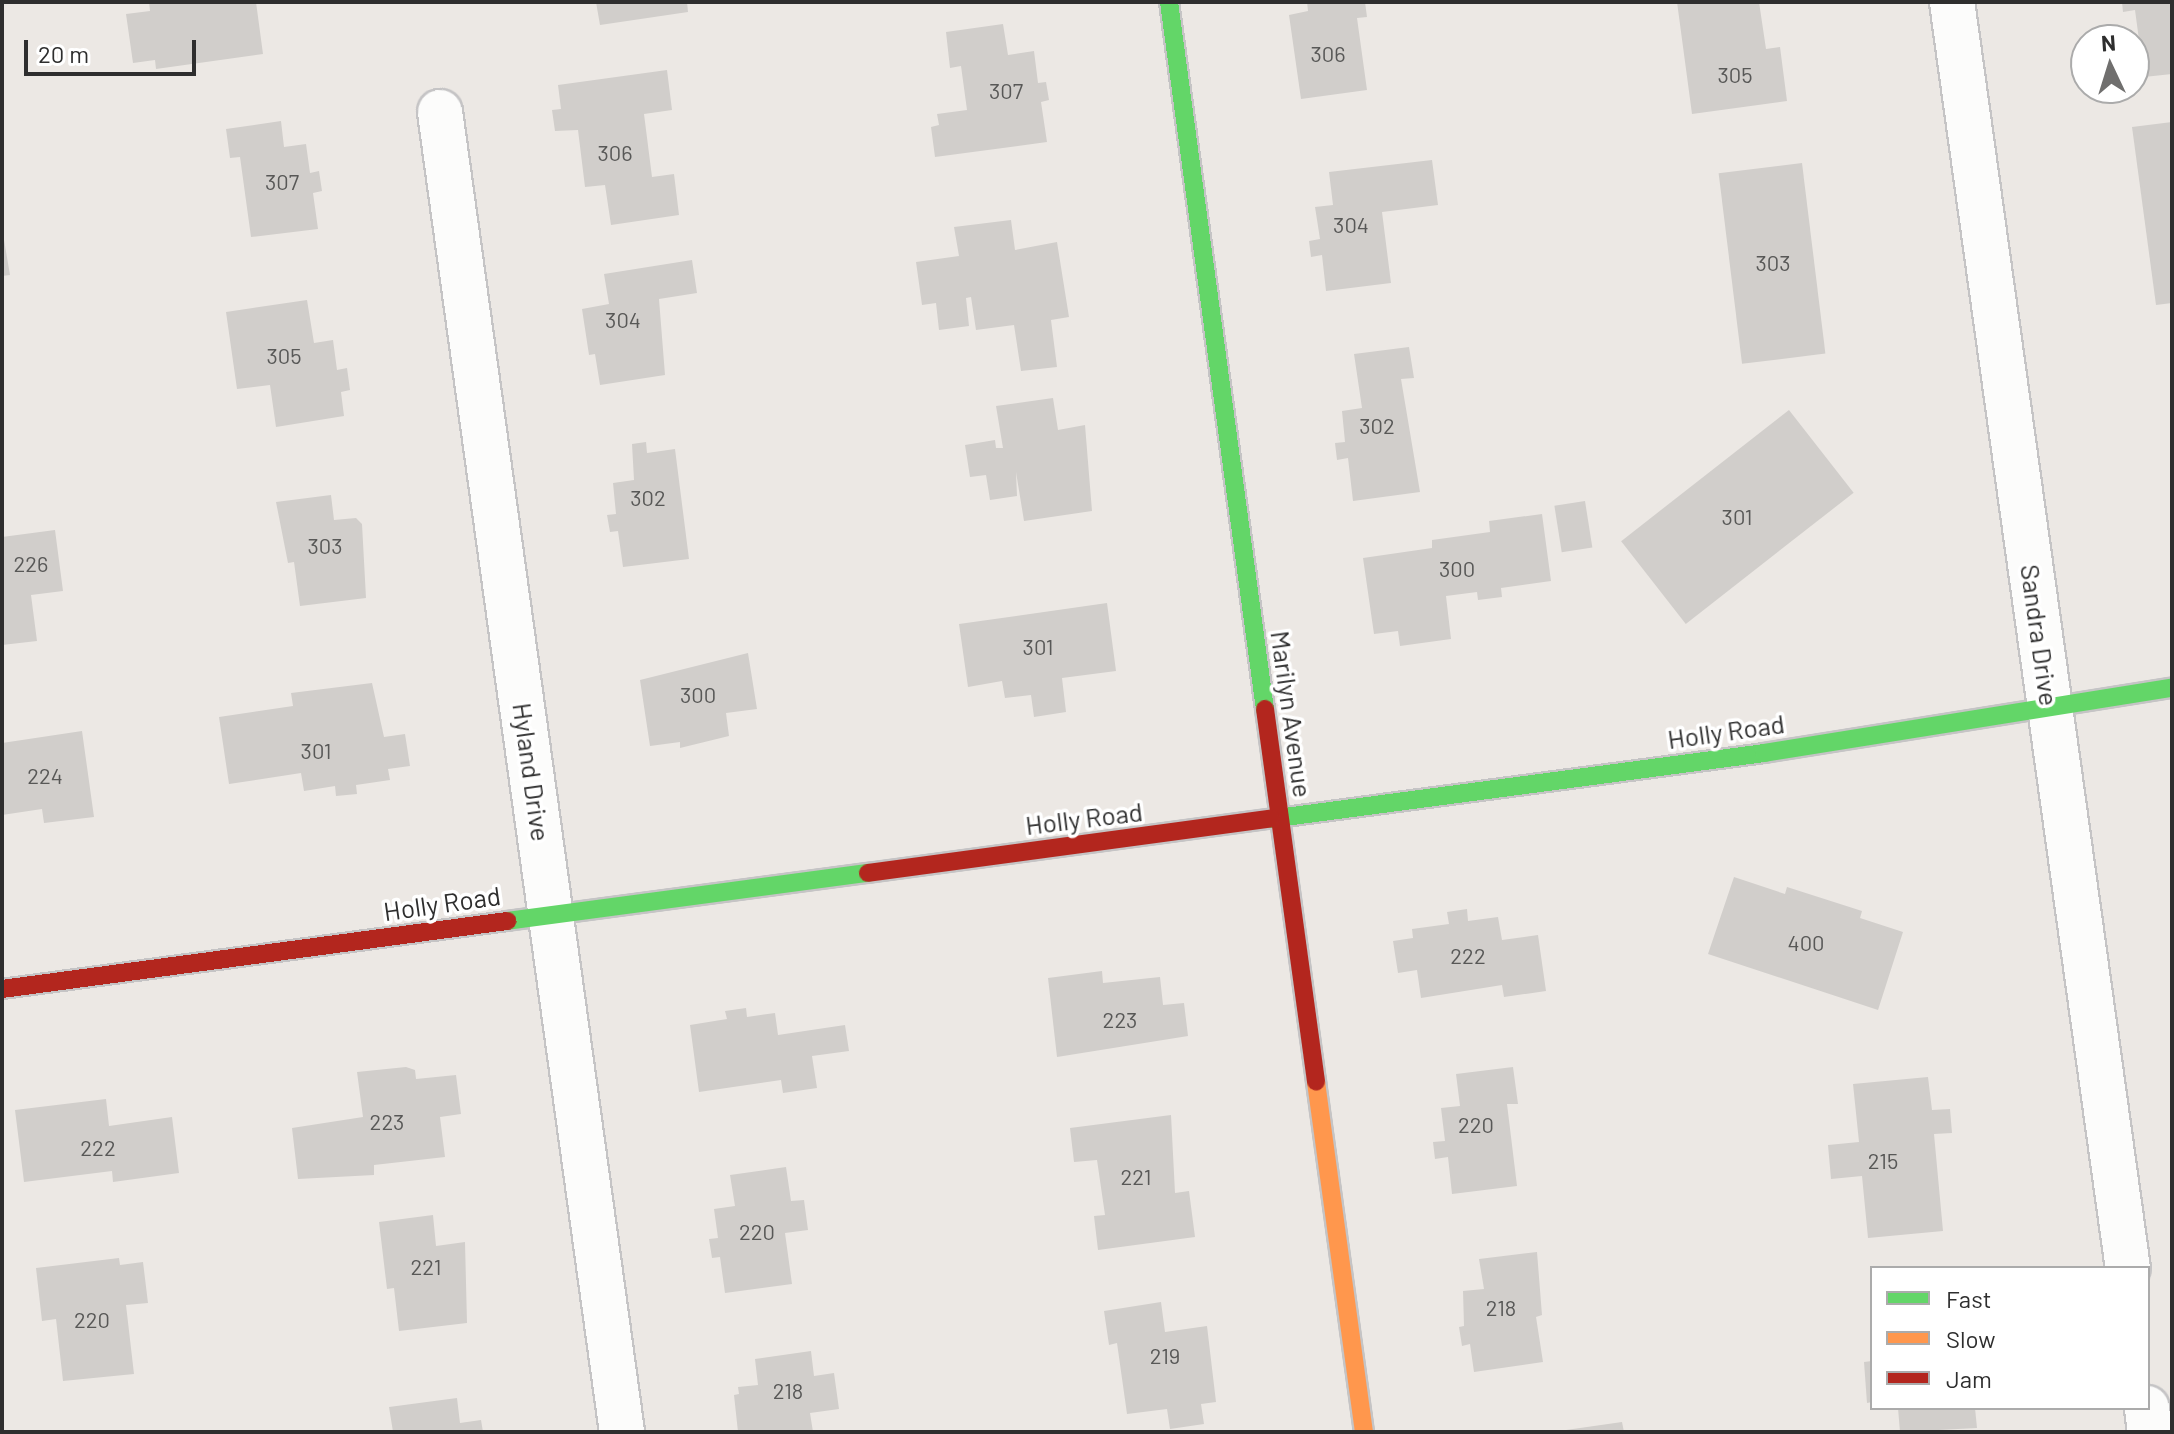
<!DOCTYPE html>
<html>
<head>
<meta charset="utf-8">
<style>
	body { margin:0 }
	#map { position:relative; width:2174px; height:1434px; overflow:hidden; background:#ece8e4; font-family:Barlow,sans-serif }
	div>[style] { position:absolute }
	.building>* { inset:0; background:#d1cecb; transform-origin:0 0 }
	.roads { filter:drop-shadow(2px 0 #c5c4c5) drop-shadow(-2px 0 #c5c4c5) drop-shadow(0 2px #c5c4c5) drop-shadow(0 -2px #c5c4c5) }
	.street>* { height:44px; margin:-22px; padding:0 22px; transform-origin:22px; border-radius:22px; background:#fcfcfb }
	.fast>* { height:18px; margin:-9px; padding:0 9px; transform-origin:9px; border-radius:9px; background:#63d668 }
	.slow>* { height:18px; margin:-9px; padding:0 9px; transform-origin:9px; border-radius:9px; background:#ff974d }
	.jam>* { height:18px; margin:-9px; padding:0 9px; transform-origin:9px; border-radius:9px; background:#b3261e }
	span { translate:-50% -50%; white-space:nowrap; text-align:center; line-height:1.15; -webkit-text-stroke:7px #fff; paint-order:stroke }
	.number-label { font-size:22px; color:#585857 }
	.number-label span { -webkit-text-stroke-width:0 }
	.street-label { font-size:26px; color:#2e2e2e }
	.frame { position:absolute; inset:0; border:4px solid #2e2e2e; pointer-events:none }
	.legend { position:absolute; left:1870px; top:1266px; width:280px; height:144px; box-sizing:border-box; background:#fff; border:2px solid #ababab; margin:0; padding:10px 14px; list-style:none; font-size:24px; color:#2e2e2e }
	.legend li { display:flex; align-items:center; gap:16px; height:40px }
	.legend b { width:40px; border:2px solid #ababab }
	.north { position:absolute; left:2070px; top:24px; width:80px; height:80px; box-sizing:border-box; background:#fff; border:2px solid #ababab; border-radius:50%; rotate:356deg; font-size:22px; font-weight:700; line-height:32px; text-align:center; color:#2e2e2e }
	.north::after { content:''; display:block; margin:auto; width:28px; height:36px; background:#706f6e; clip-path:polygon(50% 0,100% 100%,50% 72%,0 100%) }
	.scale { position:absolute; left:24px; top:40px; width:172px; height:36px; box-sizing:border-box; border:4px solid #2e2e2e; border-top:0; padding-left:10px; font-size:24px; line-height:28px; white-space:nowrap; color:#2e2e2e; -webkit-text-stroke:6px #fff; paint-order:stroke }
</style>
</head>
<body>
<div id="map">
	<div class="building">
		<div style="clip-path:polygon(149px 2px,256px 2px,263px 54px,156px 69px,155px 60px,133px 63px,126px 14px,150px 11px)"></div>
		<div style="clip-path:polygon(596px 2px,687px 2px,688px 12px,600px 25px)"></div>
		<div style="clip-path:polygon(1307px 2px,1365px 2px,1367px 17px,1357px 18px,1367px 90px,1301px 99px,1289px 15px,1308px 11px)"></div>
		<div style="clip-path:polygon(1677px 2px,1759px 2px,1766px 49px,1780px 47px,1787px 101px,1692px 114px)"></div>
		<div style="clip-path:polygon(2122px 2px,2172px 2px,2172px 74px,2144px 77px,2135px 10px,2123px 12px)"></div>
		<div style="clip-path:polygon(1003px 24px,1008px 55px,1034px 51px,1038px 83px,1046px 82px,1049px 100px,1041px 102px,1047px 142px,935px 157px,931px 127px,939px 125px,937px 114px,967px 110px,961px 66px,950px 68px,946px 32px)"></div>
		<div style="clip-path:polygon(667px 70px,672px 110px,644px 114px,652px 177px,674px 174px,679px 215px,611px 225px,605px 185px,585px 187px,578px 130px,555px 131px,552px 110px,561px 109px,558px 85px)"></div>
		<div style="clip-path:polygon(281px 121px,284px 147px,306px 144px,310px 173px,319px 171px,322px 191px,313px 193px,318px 229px,251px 237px,240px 157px,230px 158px,226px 129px)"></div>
		<div style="clip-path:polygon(2172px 122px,2172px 303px,2156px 305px,2132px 127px)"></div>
		<div style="clip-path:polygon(1432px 160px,1438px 205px,1382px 212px,1391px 283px,1326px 291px,1322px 255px,1311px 257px,1309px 241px,1320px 239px,1315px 207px,1333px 205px,1329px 172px)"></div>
		<div style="left:1802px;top:163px;width:192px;height:84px;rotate:83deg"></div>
		<div style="clip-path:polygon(1011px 220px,1015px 250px,1057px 242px,1069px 317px,1051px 320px,1057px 367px,1021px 371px,1014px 325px,976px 330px,971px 297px,966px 298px,969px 326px,939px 330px,936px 303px,922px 305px,916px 262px,959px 256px,954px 227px)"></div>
		<div style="clip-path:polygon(2px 228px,10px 275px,2px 276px)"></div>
		<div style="clip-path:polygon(692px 260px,697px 293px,659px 299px,665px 375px,600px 385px,595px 354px,589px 355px,582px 309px,609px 304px,604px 274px)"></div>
		<div style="clip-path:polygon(307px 300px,314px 343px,333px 340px,337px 370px,347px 368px,350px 390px,341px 392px,344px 416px,276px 427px,270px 385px,237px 389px,226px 312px)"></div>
		<div style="clip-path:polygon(1409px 347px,1414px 378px,1401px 379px,1420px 492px,1353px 501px,1348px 458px,1337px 460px,1335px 443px,1345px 442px,1342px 411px,1362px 408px,1354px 354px)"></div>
		<div style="clip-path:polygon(1053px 398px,1058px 430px,1085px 425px,1092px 511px,1024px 521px,1016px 472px,1017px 496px,990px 500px,986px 475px,970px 477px,965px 445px,995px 440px,996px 448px,1003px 448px,996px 406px)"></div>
		<div style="left:1789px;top:410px;width:105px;height:213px;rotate:52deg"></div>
		<div style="clip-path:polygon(646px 442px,647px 453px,675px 449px,689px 559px,623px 567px,618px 531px,610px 532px,607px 515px,616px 514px,613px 483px,634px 480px,632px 444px)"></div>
		<div style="clip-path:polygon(331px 495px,334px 520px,356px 518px,362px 524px,366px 598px,300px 606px,294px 562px,288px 563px,276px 502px)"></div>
		<div style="left:1585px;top:501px;width:47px;height:31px;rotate:81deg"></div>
		<div style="clip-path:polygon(1542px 514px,1551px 581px,1501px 588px,1502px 597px,1478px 600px,1477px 592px,1446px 596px,1451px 639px,1400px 646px,1398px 631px,1374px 634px,1363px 558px,1432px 548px,1432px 540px,1490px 532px,1489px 521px)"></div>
		<div style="clip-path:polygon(55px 530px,63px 591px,31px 595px,37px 641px,2px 645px,2px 537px)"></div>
		<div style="clip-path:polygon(1107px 603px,1116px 671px,1062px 678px,1066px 712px,1034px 717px,1031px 695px,1005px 698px,1002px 681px,968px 687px,959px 624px)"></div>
		<div style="clip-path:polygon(748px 653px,757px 709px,726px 713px,729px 736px,680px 748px,680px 742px,650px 746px,640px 680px)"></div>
		<div style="clip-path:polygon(372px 683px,384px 737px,405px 734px,410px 766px,388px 769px,390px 780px,356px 785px,357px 794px,336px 796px,335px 786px,304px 791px,301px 773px,229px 784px,219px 717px,293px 706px,291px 693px)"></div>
		<div style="clip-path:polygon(82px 731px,94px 817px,44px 823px,42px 809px,2px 815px,2px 743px)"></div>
		<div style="clip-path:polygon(1734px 877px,1785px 894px,1787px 887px,1862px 911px,1860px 918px,1903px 932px,1878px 1010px,1708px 954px)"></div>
		<div style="clip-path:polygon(1467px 909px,1468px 921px,1498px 917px,1502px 940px,1538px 935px,1546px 991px,1504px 997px,1502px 985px,1421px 998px,1417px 970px,1398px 973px,1393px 941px,1413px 938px,1412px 929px,1449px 924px,1447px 912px)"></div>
		<div style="clip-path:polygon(1102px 971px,1103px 983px,1160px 977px,1163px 1005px,1184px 1003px,1188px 1036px,1057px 1057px,1048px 978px)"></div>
		<div style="clip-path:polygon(746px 1008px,747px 1017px,775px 1013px,778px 1035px,845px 1025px,849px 1051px,812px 1056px,817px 1088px,783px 1093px,781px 1080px,699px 1092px,690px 1025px,727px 1019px,725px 1011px)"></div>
		<div style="clip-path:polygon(406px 1067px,415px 1070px,416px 1079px,456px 1075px,461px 1114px,440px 1117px,445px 1157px,374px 1165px,374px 1175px,298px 1179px,292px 1128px,363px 1117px,357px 1072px)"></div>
		<div style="clip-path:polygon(1513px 1067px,1518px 1104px,1507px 1104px,1517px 1186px,1452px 1194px,1448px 1157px,1435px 1159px,1433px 1142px,1445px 1141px,1441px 1108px,1460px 1106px,1456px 1074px)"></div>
		<div style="clip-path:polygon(1928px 1077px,1932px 1110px,1950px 1109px,1952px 1133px,1934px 1134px,1943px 1231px,1868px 1238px,1862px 1176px,1831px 1179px,1828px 1145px,1859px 1142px,1853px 1084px)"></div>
		<div style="clip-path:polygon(106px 1099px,109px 1126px,172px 1117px,179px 1173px,113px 1182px,112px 1171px,24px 1182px,15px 1110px)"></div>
		<div style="clip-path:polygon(1171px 1115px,1175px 1193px,1189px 1191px,1195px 1237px,1098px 1250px,1094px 1216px,1105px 1215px,1097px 1160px,1074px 1162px,1070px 1128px)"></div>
		<div style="clip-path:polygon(786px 1167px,791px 1201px,804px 1200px,808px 1230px,785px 1233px,792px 1284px,725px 1293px,720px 1257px,712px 1258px,709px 1239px,718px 1238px,714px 1209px,735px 1206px,730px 1175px)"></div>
		<div style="clip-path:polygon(433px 1215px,436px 1246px,465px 1242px,467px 1323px,399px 1331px,394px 1288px,387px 1289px,379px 1222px)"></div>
		<div style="clip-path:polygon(1537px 1252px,1542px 1315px,1536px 1317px,1543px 1362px,1474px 1372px,1470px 1344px,1462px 1346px,1459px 1327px,1464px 1326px,1463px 1291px,1484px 1289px,1479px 1259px)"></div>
		<div style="clip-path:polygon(119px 1258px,120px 1265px,143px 1262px,148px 1303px,126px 1305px,134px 1374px,63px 1381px,56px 1319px,42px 1321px,36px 1268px)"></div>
		<div style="clip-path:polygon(1161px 1302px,1165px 1332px,1207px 1326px,1216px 1402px,1201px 1404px,1204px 1424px,1170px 1429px,1167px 1409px,1127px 1414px,1117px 1343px,1109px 1345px,1104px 1311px)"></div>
		<div style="clip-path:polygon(811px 1351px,814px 1376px,834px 1373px,839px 1409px,810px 1413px,813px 1432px,738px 1432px,734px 1395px,739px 1394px,738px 1387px,758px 1385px,755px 1359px)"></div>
		<div style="clip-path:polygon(1872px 1361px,1872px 1402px,1867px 1403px,1864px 1362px)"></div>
		<div style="clip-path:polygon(457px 1398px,460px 1423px,481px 1420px,483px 1432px,393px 1432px,389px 1407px)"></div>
		<div style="clip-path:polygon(1898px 1408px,1975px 1408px,1977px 1428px,1900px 1432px)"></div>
		<div style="clip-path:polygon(1622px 1422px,1624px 1432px,1566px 1432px,1566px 1430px)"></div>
	</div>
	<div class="roads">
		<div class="street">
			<div style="left:1952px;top:2px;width:1278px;rotate:82.09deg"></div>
			<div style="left:440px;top:112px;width:1332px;rotate:82.15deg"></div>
			<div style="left:2147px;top:1408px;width:24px;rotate:83deg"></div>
		</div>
		<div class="fast">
			<div style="left:1169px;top:2px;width:713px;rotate:82.27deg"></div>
			<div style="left:1270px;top:819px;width:498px;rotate:-7.6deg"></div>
			<div style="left:1764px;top:753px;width:413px;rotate:-9.1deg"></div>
			<div style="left:507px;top:921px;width:364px;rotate:-7.6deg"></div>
		</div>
		<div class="slow">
			<div style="left:1316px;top:1082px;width:353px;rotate:82.2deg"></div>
		</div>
		<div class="jam">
			<div style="left:1265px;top:709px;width:376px;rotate:82.2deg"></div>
			<div style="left:868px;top:873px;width:406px;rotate:-7.7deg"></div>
			<div style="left:2px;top:989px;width:510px;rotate:-7.67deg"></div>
		</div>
	</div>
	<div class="number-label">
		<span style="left:1328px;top:54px">306</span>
		<span style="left:1735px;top:75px">305</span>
		<span style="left:1006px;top:91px">307</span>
		<span style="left:615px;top:153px">306</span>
		<span style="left:282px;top:182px">307</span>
		<span style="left:1351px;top:225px">304</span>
		<span style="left:1773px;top:263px">303</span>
		<span style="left:623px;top:320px">304</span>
		<span style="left:284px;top:356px">305</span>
		<span style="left:1377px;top:426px">302</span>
		<span style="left:648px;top:498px">302</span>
		<span style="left:1737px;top:517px">301</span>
		<span style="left:325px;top:546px">303</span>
		<span style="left:31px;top:564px">226</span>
		<span style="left:1457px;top:569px">300</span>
		<span style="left:1038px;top:647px">301</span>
		<span style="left:698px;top:695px">300</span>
		<span style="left:316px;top:751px">301</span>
		<span style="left:45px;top:776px">224</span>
		<span style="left:1806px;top:943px">400</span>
		<span style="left:1468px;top:956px">222</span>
		<span style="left:1120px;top:1020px">223</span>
		<span style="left:387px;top:1122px">223</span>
		<span style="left:1476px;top:1125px">220</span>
		<span style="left:98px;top:1148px">222</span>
		<span style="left:1883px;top:1161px">215</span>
		<span style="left:1136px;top:1177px">221</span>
		<span style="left:757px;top:1232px">220</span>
		<span style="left:426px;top:1267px">221</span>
		<span style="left:1501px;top:1308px">218</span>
		<span style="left:92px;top:1320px">220</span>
		<span style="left:1165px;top:1356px">219</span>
		<span style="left:788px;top:1391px">218</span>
	</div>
	<div class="street-label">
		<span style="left:2040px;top:635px;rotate:82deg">Sandra Drive</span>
		<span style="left:1292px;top:714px;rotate:82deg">Marilyn Avenue</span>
		<span style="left:1726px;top:731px;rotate:-8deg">Holly Road</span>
		<span style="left:532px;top:772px;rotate:82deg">Hyland Drive</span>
		<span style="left:1084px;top:818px;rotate:-7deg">Holly Road</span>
		<span style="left:442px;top:903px;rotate:-8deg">Holly Road</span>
	</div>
	<div class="frame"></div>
	<ul class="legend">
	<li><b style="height:10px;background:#63d668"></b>Fast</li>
	<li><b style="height:10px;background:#ff974d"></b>Slow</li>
	<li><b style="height:10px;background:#b3261e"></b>Jam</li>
	</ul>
	<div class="north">N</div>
	<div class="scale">20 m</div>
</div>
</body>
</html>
